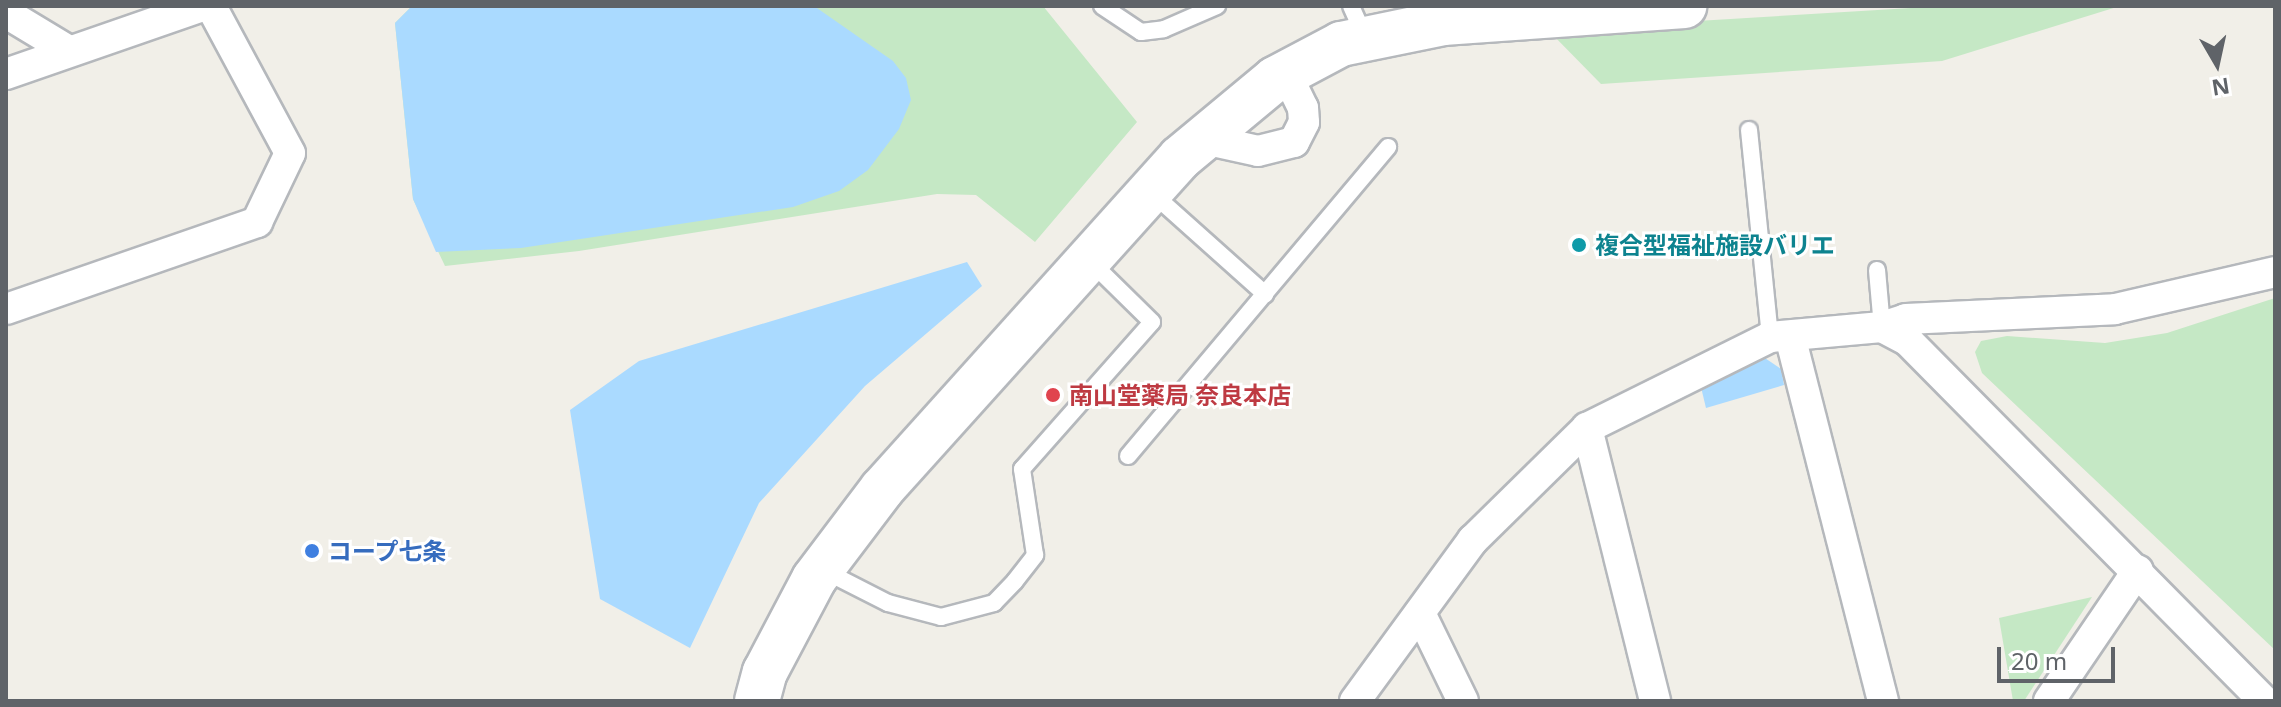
<!DOCTYPE html>
<html>
<head>
<meta charset="utf-8">
<style>
	body { margin:0 }
	#map { position:relative; width:2281px; height:707px; overflow:hidden; background:#f1efe8; font-family:"Noto Sans","Noto Sans JP",sans-serif }
	div>[style] { position:absolute }
	.green>* { inset:0; background:#c5e8c5 }
	.water>* { inset:0; background:#aadaff }
	.roads { filter:drop-shadow(2px 0 #b5b8bc) drop-shadow(-2px 0 #b5b8bc) drop-shadow(0 2px #b5b8bc) drop-shadow(0 -2px #b5b8bc) }
	.lane>* { height:16px; margin:-8px; padding:0 8px; transform-origin:8px; border-radius:8px; background:#fff }
	.street>* { height:30px; margin:-15px; padding:0 15px; transform-origin:15px; border-radius:15px; background:#fff }
	.secondary>* { height:44px; margin:-22px; padding:0 22px; transform-origin:22px; border-radius:22px; background:#fff }
	.dots>* { width:22px; height:22px; translate:-50% -50%; box-sizing:border-box; border:4px solid #fff; border-radius:50% }
	span { translate:-50% -50%; white-space:nowrap; text-align:center; line-height:1.15; -webkit-text-stroke:6px #fff; paint-order:stroke }
	.culture-label { font-size:24px; color:#0d838f; font-weight:700 }
	.left { translate:0 -50%; text-align:left }
	.health-label { font-size:24px; color:#be3a42; font-weight:700 }
	.shop-label { font-size:24px; color:#366cbe; font-weight:700 }
	.frame { position:absolute; inset:0; border:8px solid #5f6368; pointer-events:none }
	.north { position:absolute; left:2177px; top:24px; width:80px; height:80px; -webkit-text-stroke:6px #fff; paint-order:stroke; rotate:171deg; font-size:22px; font-weight:700; line-height:32px; text-align:center; color:#5f6368 }
	.north::after { content:''; display:block; margin:auto; width:28px; height:36px; background:#5f6368; clip-path:polygon(50% 0,100% 100%,50% 72%,0 100%) }
	.scale { position:absolute; left:1997px; top:647px; width:118px; height:36px; box-sizing:border-box; border:4px solid #5f6368; border-top:0; padding-left:10px; font-size:24px; line-height:28px; white-space:nowrap; color:#5f6368; -webkit-text-stroke:6px #fff; paint-order:stroke }
</style>
</head>
<body>
<div id="map">
	<div class="green">
		<div style="clip-path:polygon(412px 6px,1043px 6px,1137px 122px,1035px 242px,976px 195px,937px 194px,579px 251px,445px 266px,413px 199px,395px 23px)"></div>
		<div style="clip-path:polygon(1944px 6px,2120px 6px,1942px 61px,1601px 84px,1548px 30px)"></div>
		<div style="clip-path:polygon(2275px 298px,2275px 650px,1982px 373px,1975px 352px,1981px 341px,2007px 336px,2105px 343px,2167px 333px)"></div>
		<div style="clip-path:polygon(2092px 597px,2024px 701px,2013px 701px,1999px 618px)"></div>
	</div>
	<div class="water">
		<div style="clip-path:polygon(412px 6px,814px 6px,893px 61px,906px 78px,911px 100px,899px 129px,868px 170px,839px 191px,793px 207px,521px 248px,436px 252px,413px 199px,395px 23px)"></div>
		<div style="clip-path:polygon(967px 262px,982px 286px,865px 386px,759px 503px,690px 648px,600px 599px,570px 410px,639px 361px)"></div>
		<div style="clip-path:polygon(1759px 354px,1781px 369px,1784px 385px,1706px 408px,1700px 383px)"></div>
	</div>
	<div class="roads">
		<div class="lane">
			<div style="left:1102px;top:6px;width:47px;rotate:33.7deg"></div>
			<div style="left:1141px;top:32px;width:23px;rotate:-7deg"></div>
			<div style="left:1164px;top:29px;width:58px;rotate:-23.5deg"></div>
			<div style="left:1351px;top:6px;width:34px;rotate:66deg"></div>
			<div style="left:1749px;top:130px;width:208px;rotate:84.2deg"></div>
			<div style="left:1152px;top:193px;width:152px;rotate:41.8deg"></div>
			<div style="left:1877px;top:270px;width:57px;rotate:85deg"></div>
			<div style="left:1128px;top:456px;width:404px;rotate:-49.9deg"></div>
			<div style="left:823px;top:570px;width:73px;rotate:26.9deg"></div>
			<div style="left:888px;top:603px;width:55px;rotate:14.8deg"></div>
			<div style="left:941px;top:617px;width:55px;rotate:-14.8deg"></div>
			<div style="left:994px;top:603px;width:30px;rotate:-46deg"></div>
			<div style="left:1015px;top:581px;width:33px;rotate:-52deg"></div>
			<div style="left:1035px;top:555px;width:87px;rotate:-98.6deg"></div>
			<div style="left:1022px;top:469px;width:196px;rotate:-48.5deg"></div>
			<div style="left:1152px;top:322px;width:87px;rotate:-135.5deg"></div>
		</div>
		<div class="street">
			<div style="left:6px;top:13px;width:74px;rotate:31.1deg"></div>
			<div style="left:6px;top:74px;width:207px;rotate:-19.1deg"></div>
			<div style="left:1204px;top:139px;width:55px;rotate:12.5deg"></div>
			<div style="left:1258px;top:151px;width:37px;rotate:-14deg"></div>
			<div style="left:1294px;top:142px;width:22px;rotate:-63deg"></div>
			<div style="left:1304px;top:122px;width:14px;rotate:-94deg"></div>
			<div style="left:1303px;top:108px;width:39px;rotate:-116deg"></div>
			<div style="left:6px;top:309px;width:266px;rotate:-19.1deg"></div>
			<div style="left:257px;top:222px;width:76px;rotate:-64.4deg"></div>
			<div style="left:290px;top:153px;width:167px;rotate:-118.3deg"></div>
			<div style="left:1882px;top:327px;width:25px;rotate:-18deg"></div>
			<div style="left:1906px;top:319px;width:209px;rotate:-2.7deg"></div>
			<div style="left:2115px;top:309px;width:164px;rotate:-13deg"></div>
			<div style="left:1790px;top:336px;width:377px;rotate:75.7deg"></div>
			<div style="left:1587px;top:428px;width:281px;rotate:76deg"></div>
			<div style="left:1420px;top:613px;width:98px;rotate:64deg"></div>
			<div style="left:1355px;top:701px;width:200px;rotate:-53.8deg"></div>
			<div style="left:1473px;top:540px;width:160px;rotate:-44.5deg"></div>
			<div style="left:1587px;top:428px;width:204px;rotate:-26.4deg"></div>
			<div style="left:1770px;top:337px;width:112px;rotate:-5.1deg"></div>
			<div style="left:1882px;top:327px;width:30px;rotate:28deg"></div>
			<div style="left:1908px;top:341px;width:506px;rotate:45.32deg"></div>
			<div style="left:2049px;top:701px;width:158px;rotate:-55.8deg"></div>
		</div>
		<div class="secondary">
			<div style="left:757px;top:701px;width:30px;rotate:-75deg"></div>
			<div style="left:765px;top:672px;width:105px;rotate:-62.2deg"></div>
			<div style="left:814px;top:579px;width:113px;rotate:-52.9deg"></div>
			<div style="left:882px;top:489px;width:445px;rotate:-48deg"></div>
			<div style="left:1180px;top:158px;width:124px;rotate:-39.7deg"></div>
			<div style="left:1275px;top:79px;width:75px;rotate:-27.9deg"></div>
			<div style="left:1341px;top:44px;width:104px;rotate:-11.6deg"></div>
			<div style="left:1443px;top:23px;width:242px;rotate:-4deg"></div>
		</div>
	</div>
	<div class="dots">
		<div style="left:1579px;top:245px;background:#0f9aa8"></div>
		<div style="left:1053px;top:395px;background:#e0444e"></div>
		<div style="left:312px;top:551px;background:#3f7fe0"></div>
	</div>
	<div class="culture-label">
		<span class="left" style="left:1595px;top:245px">複合型福祉施設バリエ</span>
	</div>
	<div class="health-label">
		<span class="left" style="left:1069px;top:395px">南山堂薬局 奈良本店</span>
	</div>
	<div class="shop-label">
		<span class="left" style="left:328px;top:551px">コープ七条</span>
	</div>
	<div class="frame"></div>
	<div class="north">N</div>
	<div class="scale">20 m</div>
</div>
</body>
</html>
